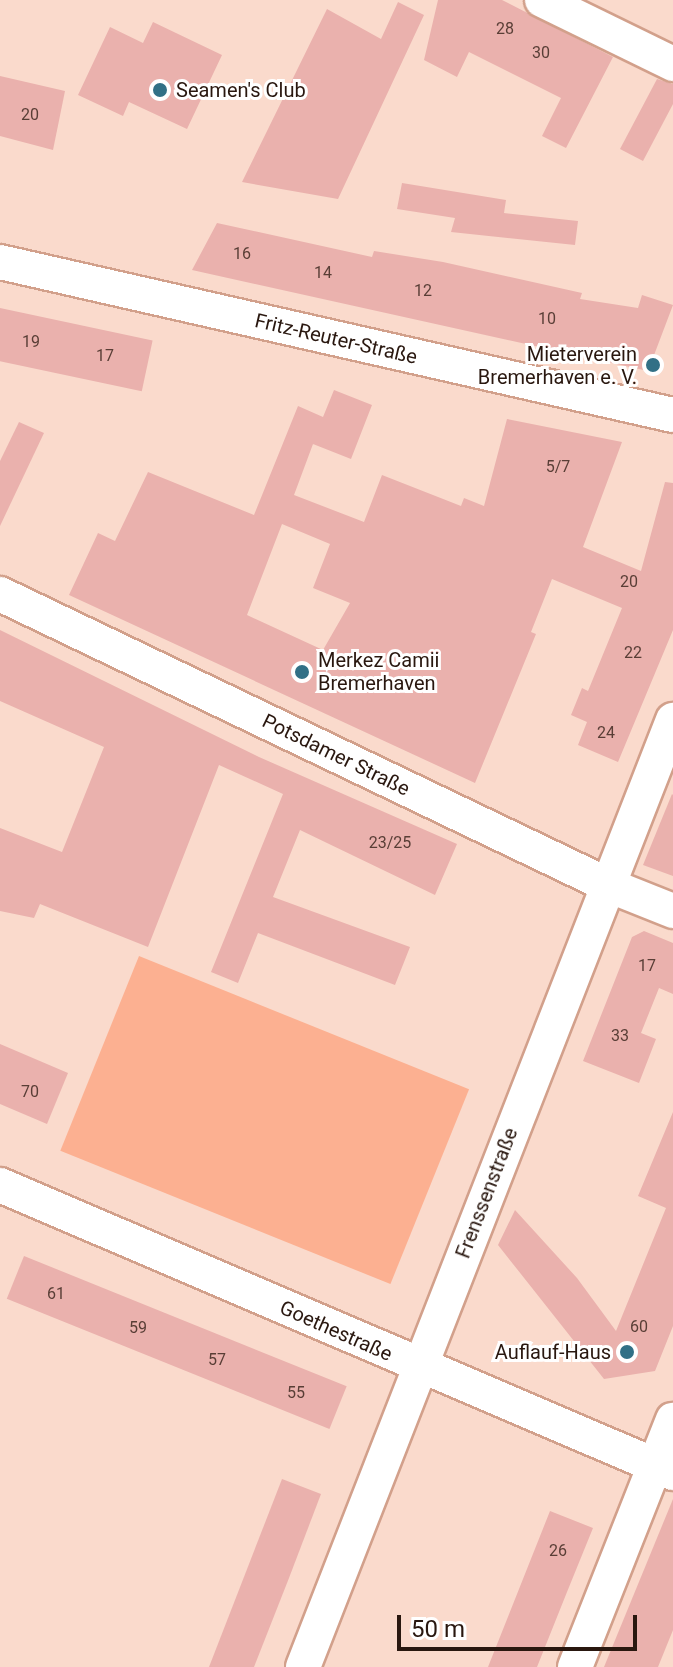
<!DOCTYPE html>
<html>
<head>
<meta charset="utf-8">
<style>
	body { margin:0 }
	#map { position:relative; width:673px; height:1667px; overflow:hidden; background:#fadacc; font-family:Roboto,sans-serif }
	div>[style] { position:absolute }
	.green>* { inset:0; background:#fcb091; transform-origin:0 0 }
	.building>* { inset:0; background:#eab1ad; transform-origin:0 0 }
	.roads { filter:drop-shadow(2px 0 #d2a08b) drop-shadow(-2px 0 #d2a08b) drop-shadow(0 2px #d2a08b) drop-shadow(0 -2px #d2a08b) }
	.minor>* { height:34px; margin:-17px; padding:0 17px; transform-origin:17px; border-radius:17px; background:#fff }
	.dots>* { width:22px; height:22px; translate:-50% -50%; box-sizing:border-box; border:4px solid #fff; border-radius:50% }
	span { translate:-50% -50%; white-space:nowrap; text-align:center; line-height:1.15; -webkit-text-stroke:6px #fff; paint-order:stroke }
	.number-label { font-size:16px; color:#593e36 }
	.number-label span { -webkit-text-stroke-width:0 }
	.poi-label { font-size:20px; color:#29170f }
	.left { translate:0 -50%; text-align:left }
	.right { translate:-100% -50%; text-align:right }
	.street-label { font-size:20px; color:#29170f }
	.scale { position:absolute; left:397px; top:1615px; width:240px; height:36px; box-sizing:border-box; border:4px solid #29170f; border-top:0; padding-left:10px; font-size:24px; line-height:28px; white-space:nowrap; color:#29170f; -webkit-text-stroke:6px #fff; paint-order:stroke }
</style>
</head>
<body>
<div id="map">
	<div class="green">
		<div style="left:139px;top:956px;width:356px;height:210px;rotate:22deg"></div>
	</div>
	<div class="building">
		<div style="clip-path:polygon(438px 0,502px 0,613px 57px,566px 148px,542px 136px,561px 98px,469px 52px,457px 77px,424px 60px)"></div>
		<div style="clip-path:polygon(398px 2px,424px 15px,338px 199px,242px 182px,327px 9px,381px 39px)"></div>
		<div style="clip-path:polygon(153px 22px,222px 55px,187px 129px,129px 102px,123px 116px,78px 95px,110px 27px,143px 43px)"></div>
		<div style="clip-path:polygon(0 76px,65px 91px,53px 150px,0 136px)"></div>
		<div style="clip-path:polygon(657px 79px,673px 84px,673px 104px,643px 161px,620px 149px)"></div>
		<div style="clip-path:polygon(402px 183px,506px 200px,504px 213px,578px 221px,575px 245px,451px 232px,455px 218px,397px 209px)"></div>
		<div style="clip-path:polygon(217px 223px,372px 257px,374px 251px,443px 262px,582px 293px,580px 299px,638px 308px,642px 295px,673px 305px,648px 371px,192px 270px)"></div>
		<div style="left:0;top:308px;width:156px;height:52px;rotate:12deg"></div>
		<div style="clip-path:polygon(evenodd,334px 390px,372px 405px,351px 459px,313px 444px,294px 495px,364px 522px,382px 475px,461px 506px,464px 498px,484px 506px,507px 419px,622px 442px,583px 547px,641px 571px,665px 482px,673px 483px,673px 630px,618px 762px,578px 745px,587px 722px,571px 715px,582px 688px,588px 691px,622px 608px,552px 579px,531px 632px,536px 634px,475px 783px,69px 595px,98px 533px,115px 541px,148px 472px,254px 515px,298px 406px,323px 417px,334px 390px,282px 524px,330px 544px,313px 588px,350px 603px,323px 650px,247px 615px,282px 524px)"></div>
		<div style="clip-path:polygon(19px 422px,44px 433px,0 526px,0 461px)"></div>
		<div style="clip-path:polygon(0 630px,259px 757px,457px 844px,435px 895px,300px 830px,273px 897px,410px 947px,395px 985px,258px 933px,238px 983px,211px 972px,283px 794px,219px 765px,148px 947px,40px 904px,34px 918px,0 911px,0 828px,62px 852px,104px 747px,0 701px)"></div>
		<div style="clip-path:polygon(672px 794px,673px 795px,673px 876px,643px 865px)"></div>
		<div style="clip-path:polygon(644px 931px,673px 943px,673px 994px,659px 988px,641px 1033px,656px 1039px,639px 1083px,583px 1061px,632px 937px)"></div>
		<div style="clip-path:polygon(0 1044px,68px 1073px,47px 1124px,0 1104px)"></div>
		<div style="clip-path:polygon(673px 1112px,673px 1326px,655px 1371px,604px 1379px,498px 1245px,515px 1210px,577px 1278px,616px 1331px,666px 1208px,638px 1196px)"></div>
		<div style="left:24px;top:1256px;width:348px;height:46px;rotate:22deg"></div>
		<div style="clip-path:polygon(282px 1479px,321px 1494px,289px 1578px,254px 1667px,209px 1667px)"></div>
		<div style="clip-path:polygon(673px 1499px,673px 1630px,658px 1667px,604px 1667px)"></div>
		<div style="clip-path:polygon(550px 1511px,593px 1528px,567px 1592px,537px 1667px,488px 1667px)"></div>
	</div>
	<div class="roads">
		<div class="minor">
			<div style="left:542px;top:0;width:146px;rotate:26deg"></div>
			<div style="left:0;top:262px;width:690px;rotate:12.81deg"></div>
			<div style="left:0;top:594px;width:674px;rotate:25.58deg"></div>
			<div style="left:608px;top:885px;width:70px;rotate:21.8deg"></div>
			<div style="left:0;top:1185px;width:732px;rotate:23.17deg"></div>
			<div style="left:303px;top:1667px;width:1017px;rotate:-68.66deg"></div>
			<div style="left:575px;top:1667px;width:266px;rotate:-68.4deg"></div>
		</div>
	</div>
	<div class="dots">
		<div style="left:160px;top:90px;background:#327086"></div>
		<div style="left:653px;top:365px;background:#327086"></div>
		<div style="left:302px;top:672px;background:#327086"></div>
		<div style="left:627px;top:1352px;background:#327086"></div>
	</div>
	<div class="number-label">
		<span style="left:505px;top:29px">28</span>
		<span style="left:541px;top:53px">30</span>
		<span style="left:30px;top:115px">20</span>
		<span style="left:242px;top:254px">16</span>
		<span style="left:323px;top:273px">14</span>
		<span style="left:423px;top:291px">12</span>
		<span style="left:547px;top:319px">10</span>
		<span style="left:31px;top:342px">19</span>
		<span style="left:105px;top:356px">17</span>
		<span style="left:558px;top:467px">5/7</span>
		<span style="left:629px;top:582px">20</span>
		<span style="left:633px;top:653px">22</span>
		<span style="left:606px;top:733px">24</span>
		<span style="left:390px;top:843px">23/25</span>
		<span style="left:647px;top:966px">17</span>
		<span style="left:620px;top:1036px">33</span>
		<span style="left:30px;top:1092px">70</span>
		<span style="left:56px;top:1294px">61</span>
		<span style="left:639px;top:1327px">60</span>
		<span style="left:138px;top:1328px">59</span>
		<span style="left:217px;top:1360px">57</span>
		<span style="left:296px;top:1393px">55</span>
		<span style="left:558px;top:1551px">26</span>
	</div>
	<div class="poi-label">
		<span class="left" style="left:176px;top:90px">Seamen's Club</span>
		<span class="right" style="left:637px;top:366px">Mieterverein<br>Bremerhaven e. V.</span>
		<span class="left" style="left:318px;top:672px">Merkez Camii<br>Bremerhaven</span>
		<span class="right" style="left:611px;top:1352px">Auflauf-Haus</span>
	</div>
	<div class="street-label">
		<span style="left:336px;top:339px;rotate:13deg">Fritz-Reuter-Straße</span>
		<span style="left:336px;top:755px;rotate:26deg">Potsdamer Straße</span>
		<span style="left:487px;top:1193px;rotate:-69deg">Frenssenstraße</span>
		<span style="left:336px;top:1331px;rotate:24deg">Goethestraße</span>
	</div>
	<div class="scale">50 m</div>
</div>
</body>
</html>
